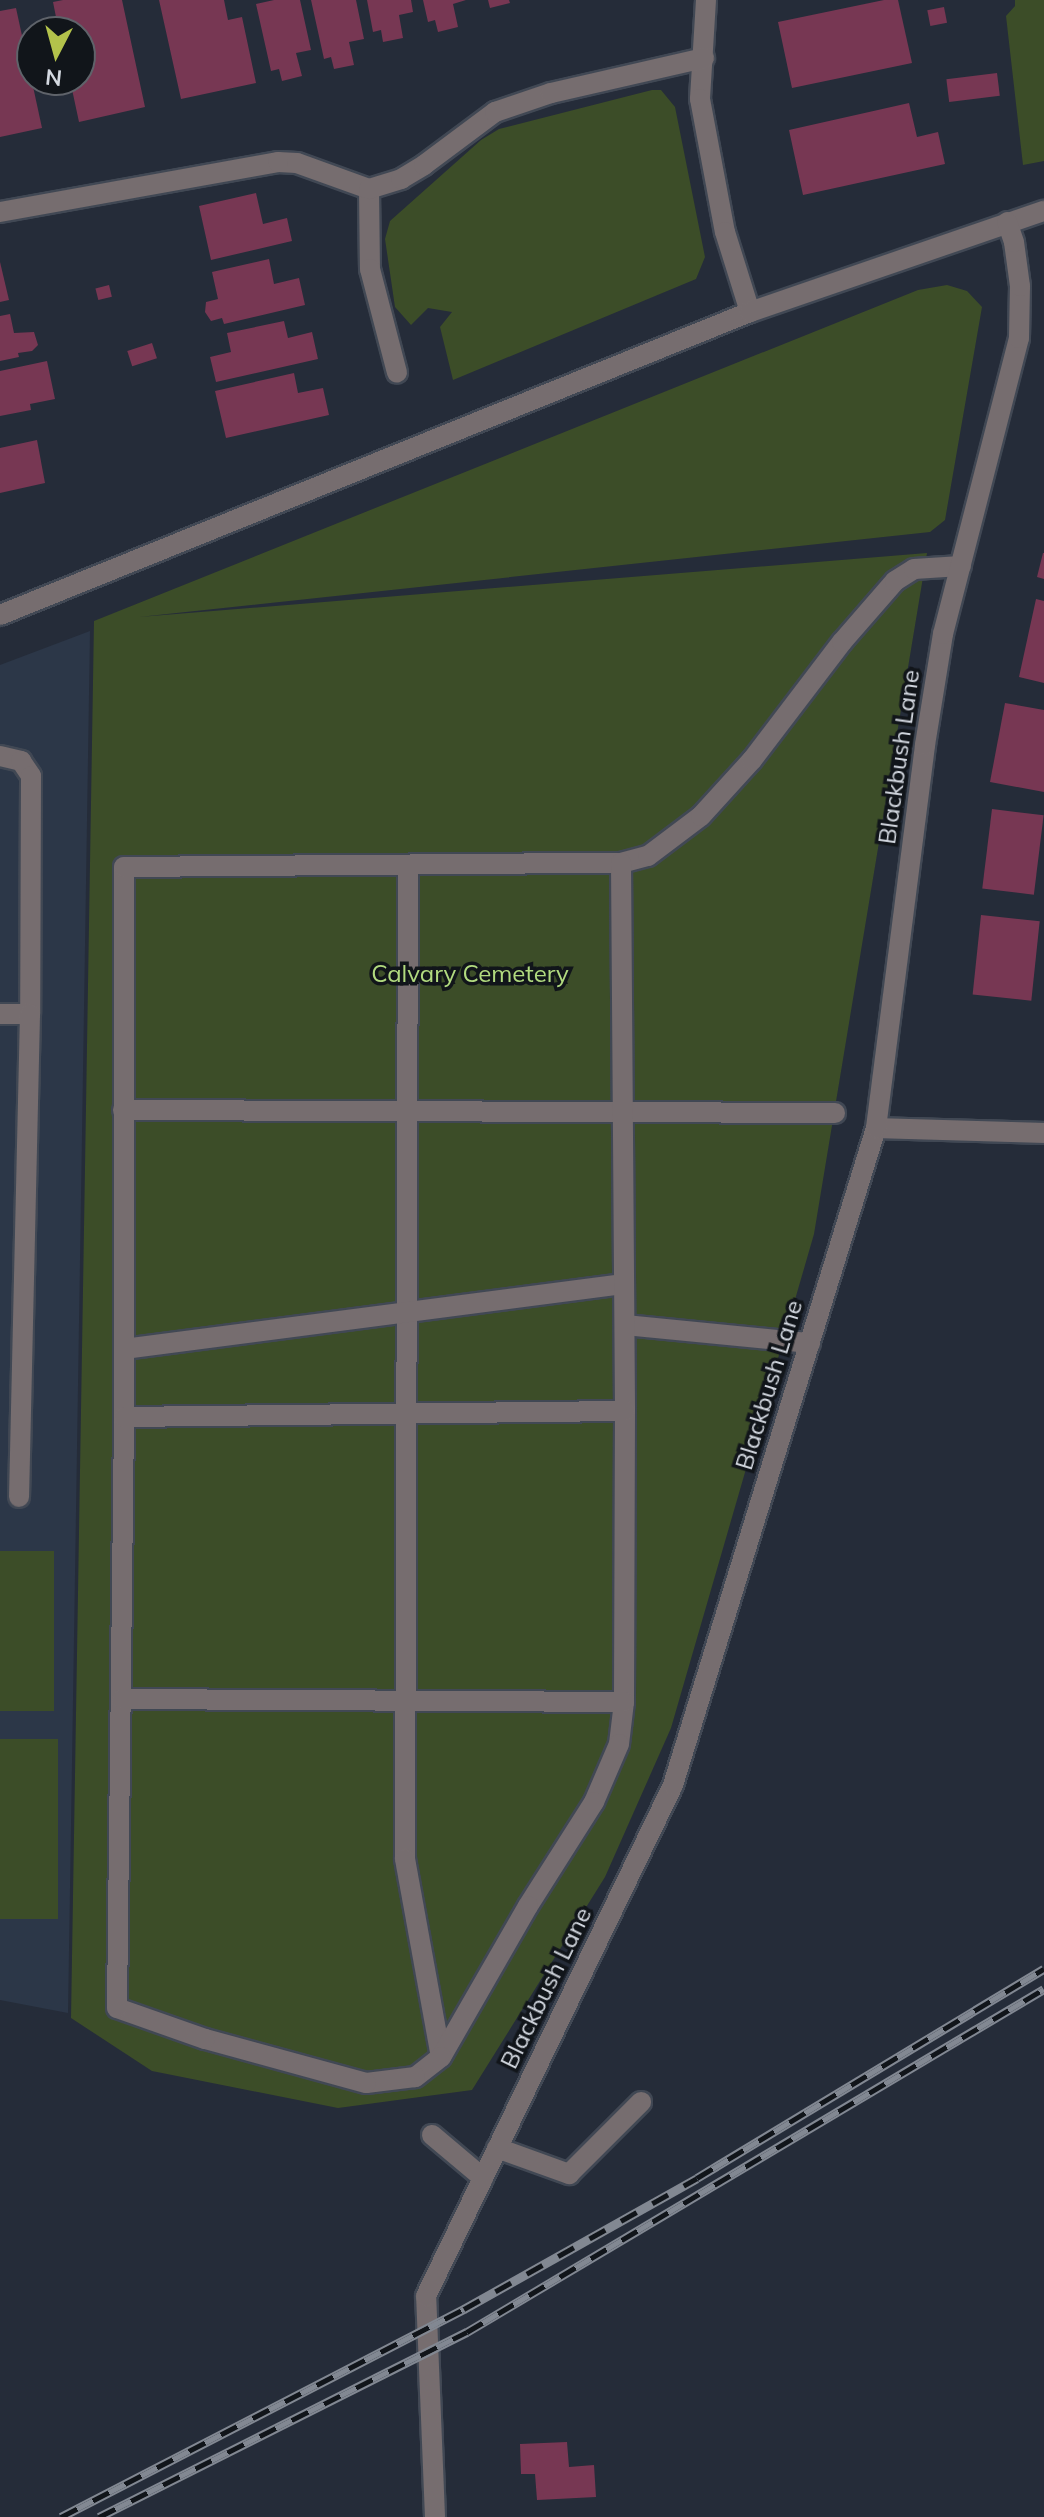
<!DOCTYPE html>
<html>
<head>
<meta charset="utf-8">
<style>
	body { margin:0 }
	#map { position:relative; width:1044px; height:2517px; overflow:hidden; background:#252c39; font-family:Mulish,sans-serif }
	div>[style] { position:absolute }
	.built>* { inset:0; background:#2c3748 }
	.green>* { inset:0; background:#3c4d28; transform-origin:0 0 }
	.building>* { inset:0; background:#773753; transform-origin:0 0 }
	.roads { filter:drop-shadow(2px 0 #414854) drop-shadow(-2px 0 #414854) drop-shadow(0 2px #414854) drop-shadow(0 -2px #414854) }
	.minor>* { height:20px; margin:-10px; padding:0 10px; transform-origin:10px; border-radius:10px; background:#766d6f }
	.rail>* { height:9px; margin-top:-4.5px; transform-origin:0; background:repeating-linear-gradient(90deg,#11151a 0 18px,#828892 0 36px); box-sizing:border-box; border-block:2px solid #828892 }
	span { translate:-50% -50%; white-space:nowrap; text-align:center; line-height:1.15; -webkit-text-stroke:7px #11151a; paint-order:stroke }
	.street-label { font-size:24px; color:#d4d9e1 }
	.park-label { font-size:24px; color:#b1da7f }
	.north { position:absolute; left:16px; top:16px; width:80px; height:80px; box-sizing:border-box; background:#11151a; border:2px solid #5f636a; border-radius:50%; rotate:186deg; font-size:22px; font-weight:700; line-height:32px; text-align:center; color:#d4d9e1 }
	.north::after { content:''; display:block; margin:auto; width:28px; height:36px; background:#b3c24b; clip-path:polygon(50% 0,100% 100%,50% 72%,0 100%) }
</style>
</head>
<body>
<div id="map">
	<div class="built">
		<div style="clip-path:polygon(90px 631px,68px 2013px,0 2000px,0 665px)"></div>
	</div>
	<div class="green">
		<div style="clip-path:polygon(1015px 0,1044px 0,1044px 161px,1023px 165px,1006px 16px,1015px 6px)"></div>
		<div style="clip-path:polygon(652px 90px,661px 90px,675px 107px,705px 257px,696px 279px,453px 380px,440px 327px,452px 312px,428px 308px,411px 325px,395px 307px,385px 239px,390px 221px,481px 140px,499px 129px)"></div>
		<div style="clip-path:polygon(947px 285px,967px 291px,982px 307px,945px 520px,930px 532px,139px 617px,927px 553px,814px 1234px,671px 1728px,605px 1877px,472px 2090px,338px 2108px,152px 2071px,71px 2018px,94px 621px,918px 290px)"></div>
		<div style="left:0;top:1551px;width:54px;height:160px"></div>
		<div style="left:0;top:1739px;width:58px;height:180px"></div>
	</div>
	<div class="building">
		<div style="clip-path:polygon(63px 0,122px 0,145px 107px,79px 122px,70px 80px,80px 80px,80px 32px,59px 32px,53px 2px)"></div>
		<div style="clip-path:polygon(159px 0,224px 0,228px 20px,242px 17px,256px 83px,181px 99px)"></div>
		<div style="clip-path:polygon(274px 0,300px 0,311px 50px,296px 53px,302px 76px,282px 81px,279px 69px,271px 71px,256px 4px)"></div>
		<div style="clip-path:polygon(311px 0,356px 0,364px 39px,349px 42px,354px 65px,334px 69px,331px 57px,324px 59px)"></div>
		<div style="clip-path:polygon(367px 0,411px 0,413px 12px,399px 15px,403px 38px,383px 42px,381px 30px,373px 32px)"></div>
		<div style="clip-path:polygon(423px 0,466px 0,453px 4px,458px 27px,438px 32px,435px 20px,428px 22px)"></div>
		<div style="clip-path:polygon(488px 0,509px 0,510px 3px,490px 8px)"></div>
		<div style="clip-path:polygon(884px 0,898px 0,912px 63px,792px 88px,778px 22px)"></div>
		<div style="left:944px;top:7px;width:16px;height:17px;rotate:79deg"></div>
		<div style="clip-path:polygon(16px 8px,42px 128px,0 137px,0 11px)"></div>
		<div style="left:997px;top:73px;width:23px;height:51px;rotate:83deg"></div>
		<div style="clip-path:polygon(909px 103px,917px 137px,938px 132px,945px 164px,803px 195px,789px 130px)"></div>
		<div style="clip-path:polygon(256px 193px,263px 224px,287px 218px,292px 241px,211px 260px,199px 206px)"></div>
		<div style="clip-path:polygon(269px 259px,274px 284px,299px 278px,305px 305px,224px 324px,222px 318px,211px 321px,205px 312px,206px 302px,218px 299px,212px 272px)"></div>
		<div style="clip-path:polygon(0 262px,9px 300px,0 302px)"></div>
		<div style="left:109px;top:285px;width:12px;height:14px;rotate:76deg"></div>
		<div style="clip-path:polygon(10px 314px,14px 333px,34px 332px,38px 345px,32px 351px,18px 353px,19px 357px,0 361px,0 316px)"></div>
		<div style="clip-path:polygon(284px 321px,288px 338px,312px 332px,318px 359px,216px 382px,210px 357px,231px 352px,227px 333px)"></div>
		<div style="left:152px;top:343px;width:16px;height:26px;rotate:72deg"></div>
		<div style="clip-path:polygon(47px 361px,55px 399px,30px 404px,31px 410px,0 416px,0 371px)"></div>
		<div style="clip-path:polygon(294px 373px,298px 393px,323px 388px,329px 415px,226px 438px,215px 391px)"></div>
		<div style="clip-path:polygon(37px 440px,45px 483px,0 493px,0 448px)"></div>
		<div style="clip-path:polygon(1043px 553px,1044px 553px,1044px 579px,1037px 577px)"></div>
		<div style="clip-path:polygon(1036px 599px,1044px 601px,1044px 683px,1019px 677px)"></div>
		<div style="clip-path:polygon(1005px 703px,1044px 710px,1044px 792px,990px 782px)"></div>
		<div style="left:992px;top:809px;width:52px;height:80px;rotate:7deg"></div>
		<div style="left:981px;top:915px;width:59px;height:80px;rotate:6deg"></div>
		<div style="clip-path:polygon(567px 2442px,569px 2467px,594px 2465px,596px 2497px,537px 2500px,535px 2474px,521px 2474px,520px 2444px)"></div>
	</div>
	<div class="roads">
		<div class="minor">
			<div style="left:706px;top:0;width:99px;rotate:93.5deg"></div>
			<div style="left:700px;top:99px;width:135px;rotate:79.4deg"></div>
			<div style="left:725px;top:232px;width:84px;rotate:72.6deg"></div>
			<div style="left:369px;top:189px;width:80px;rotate:89.3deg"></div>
			<div style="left:370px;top:269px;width:107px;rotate:75.4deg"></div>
			<div style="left:0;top:212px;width:282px;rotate:-10.2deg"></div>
			<div style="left:278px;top:162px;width:19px;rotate:3deg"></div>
			<div style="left:297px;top:163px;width:77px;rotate:19.9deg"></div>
			<div style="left:369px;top:189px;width:34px;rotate:-17deg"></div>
			<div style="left:401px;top:179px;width:27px;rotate:-31deg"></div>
			<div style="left:424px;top:165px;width:89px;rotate:-36.7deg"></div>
			<div style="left:495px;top:112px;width:59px;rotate:-18.7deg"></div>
			<div style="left:551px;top:93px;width:157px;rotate:-12.9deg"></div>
			<div style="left:0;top:615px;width:809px;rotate:-22deg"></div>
			<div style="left:750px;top:312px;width:311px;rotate:-19deg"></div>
			<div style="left:0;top:756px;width:22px;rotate:13deg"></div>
			<div style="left:21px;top:761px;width:18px;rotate:56deg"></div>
			<div style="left:31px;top:776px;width:238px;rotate:90.2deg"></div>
			<div style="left:621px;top:863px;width:28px;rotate:-15deg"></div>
			<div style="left:648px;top:856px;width:66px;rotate:-37deg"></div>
			<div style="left:701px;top:816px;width:76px;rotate:-47.7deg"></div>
			<div style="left:752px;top:760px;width:148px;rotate:-52.7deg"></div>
			<div style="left:842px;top:642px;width:81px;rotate:-49deg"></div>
			<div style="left:895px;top:581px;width:22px;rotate:-32deg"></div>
			<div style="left:914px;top:569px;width:47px;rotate:-3.7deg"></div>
			<div style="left:408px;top:865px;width:994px;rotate:90.17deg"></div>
			<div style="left:405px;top:1859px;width:201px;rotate:79.7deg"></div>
			<div style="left:0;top:1014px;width:30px"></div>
			<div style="left:30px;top:1014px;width:483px;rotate:91.3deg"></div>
			<div style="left:123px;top:1110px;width:712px;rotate:0.24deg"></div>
			<div style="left:876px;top:1128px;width:168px;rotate:1.7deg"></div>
			<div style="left:625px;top:1325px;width:186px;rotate:5.6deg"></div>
			<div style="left:124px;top:1349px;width:504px;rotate:-7.41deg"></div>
			<div style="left:124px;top:1417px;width:550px;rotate:-90deg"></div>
			<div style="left:124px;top:867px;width:497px;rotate:-0.5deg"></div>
			<div style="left:621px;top:863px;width:548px;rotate:89.58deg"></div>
			<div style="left:625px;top:1411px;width:291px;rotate:90.2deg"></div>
			<div style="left:624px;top:1702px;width:42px;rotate:96.8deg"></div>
			<div style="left:619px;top:1744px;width:63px;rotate:113.3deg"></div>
			<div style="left:594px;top:1802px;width:123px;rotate:122.4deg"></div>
			<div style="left:528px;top:1906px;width:174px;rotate:119.9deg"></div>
			<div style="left:441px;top:2057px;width:33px;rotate:142deg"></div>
			<div style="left:415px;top:2077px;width:49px;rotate:173deg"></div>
			<div style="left:366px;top:2083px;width:167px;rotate:-164.7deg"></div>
			<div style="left:205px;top:2039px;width:93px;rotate:-160.6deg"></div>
			<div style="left:117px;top:2008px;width:591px;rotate:-89.32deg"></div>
			<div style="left:124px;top:1417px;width:501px;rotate:-0.69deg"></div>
			<div style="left:122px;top:1699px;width:502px;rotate:0.34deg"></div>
			<div style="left:432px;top:2135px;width:67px;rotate:40.1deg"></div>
			<div style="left:497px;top:2148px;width:77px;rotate:19.9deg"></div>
			<div style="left:569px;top:2174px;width:102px;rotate:-45deg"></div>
			<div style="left:435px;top:2517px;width:221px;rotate:-92.3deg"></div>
			<div style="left:426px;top:2296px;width:568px;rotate:-64.2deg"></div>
			<div style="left:673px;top:1785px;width:688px;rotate:-72.83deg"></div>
			<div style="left:876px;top:1128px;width:386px;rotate:-82.7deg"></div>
			<div style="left:925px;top:745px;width:112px;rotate:-80.8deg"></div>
			<div style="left:943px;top:634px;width:306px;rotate:-75.6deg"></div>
			<div style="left:1019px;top:338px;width:52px;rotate:-88.9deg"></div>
			<div style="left:1020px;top:286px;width:44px;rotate:-97.8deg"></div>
			<div style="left:1014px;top:242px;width:21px;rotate:-109deg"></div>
		</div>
	</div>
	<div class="rail">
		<div style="left:61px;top:2517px;width:454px;rotate:-27.3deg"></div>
		<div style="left:464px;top:2309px;width:267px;rotate:-29.3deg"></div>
		<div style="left:697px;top:2178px;width:405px;rotate:-31.1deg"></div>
		<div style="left:99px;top:2517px;width:412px;rotate:-26.7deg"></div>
		<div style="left:467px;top:2332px;width:671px;rotate:-30.73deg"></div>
	</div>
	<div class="street-label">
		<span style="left:899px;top:757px;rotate:-82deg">Blackbush Lane</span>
		<span style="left:769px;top:1385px;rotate:-73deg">Blackbush Lane</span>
		<span style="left:546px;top:1988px;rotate:-64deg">Blackbush Lane</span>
	</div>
	<div class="park-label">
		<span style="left:470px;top:974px">Calvary Cemetery</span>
	</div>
	<div class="north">N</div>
</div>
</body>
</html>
